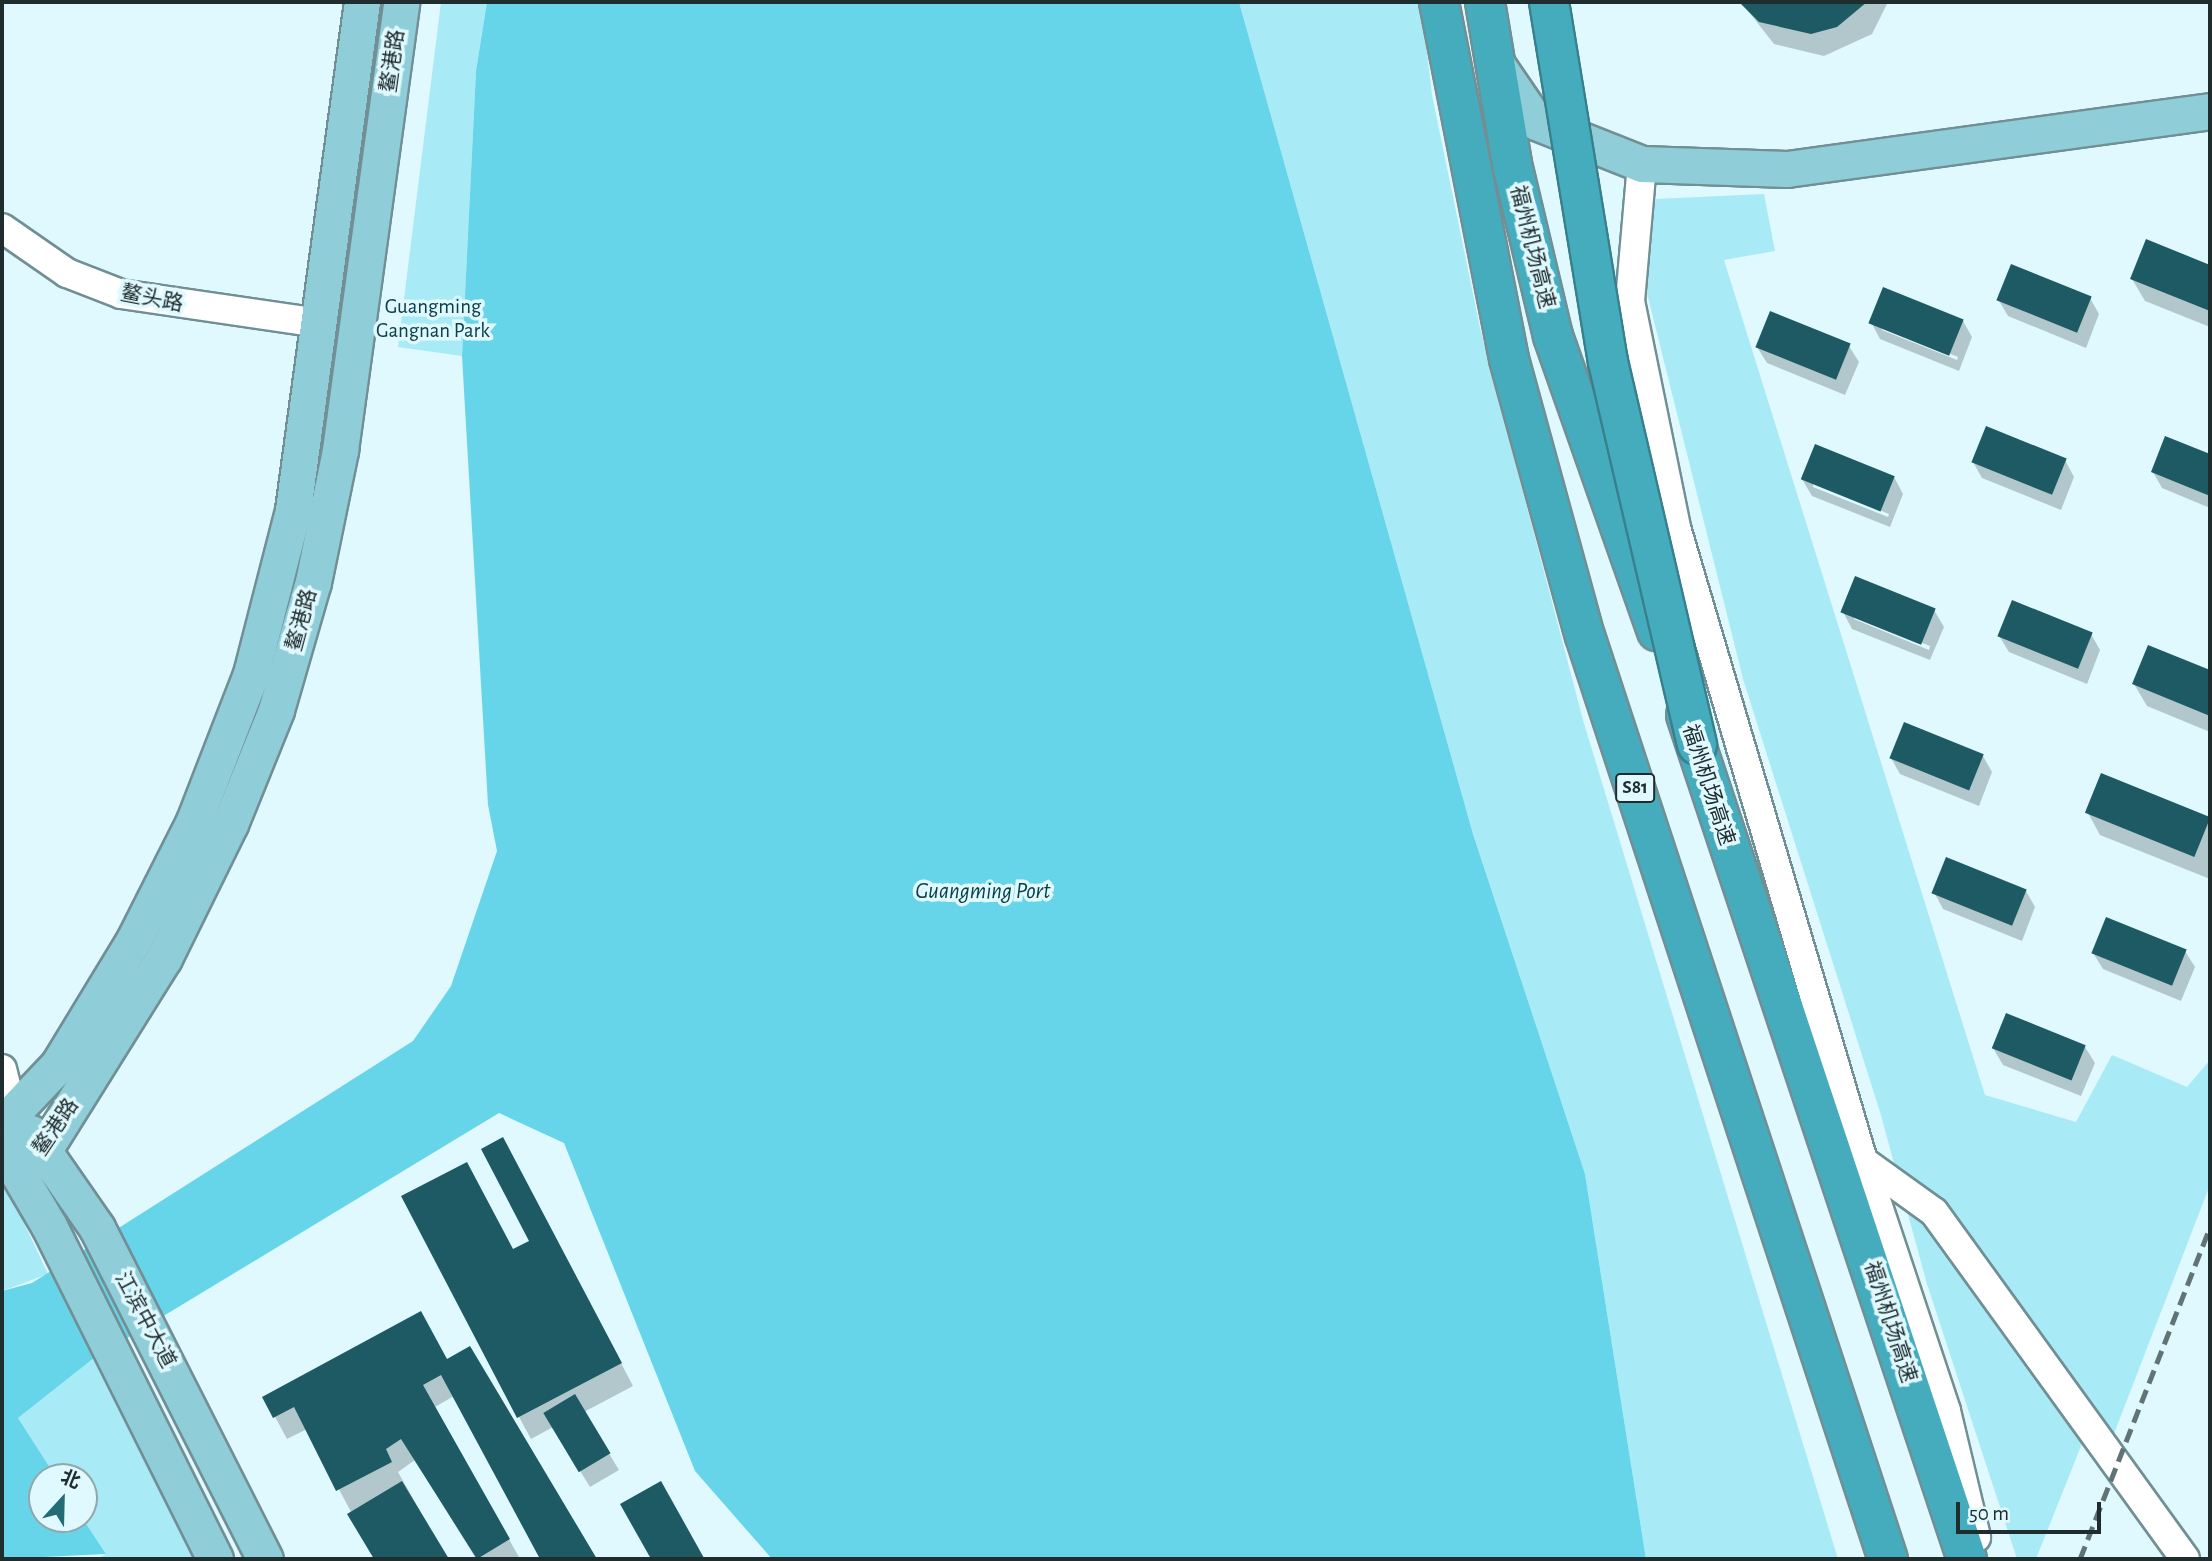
<!DOCTYPE html>
<html>
<head>
<meta charset="utf-8">
<style>
	body { margin:0 }
	#map { position:relative; width:2212px; height:1561px; overflow:hidden; background:#dff9fe; font-family:"Alegreya Sans","Noto Sans SC",sans-serif }
	div>[style] { position:absolute }
	.green>* { inset:0; background:#a9eaf7 }
	.water>* { inset:0; background:#66d5e9 }
	.shadow>* { inset:0; background:#0003 }
	.building>* { inset:0; background:#1d5a64; transform-origin:0 0 }
	.roads { filter:drop-shadow(2px 0 #718f94) drop-shadow(-2px 0 #718f94) drop-shadow(0 2px #718f94) drop-shadow(0 -2px #718f94) }
	.minor>* { height:28px; margin:-14px; padding:0 14px; transform-origin:14px; border-radius:14px; background:#fff }
	.major>* { height:35px; margin:-17.5px; padding:0 17.5px; transform-origin:17.5px; border-radius:17.5px; background:#8fcdd8 }
	.highway>* { height:38px; margin:-19px; padding:0 19px; transform-origin:19px; border-radius:19px; background:#45acbe }
	.rail>* { height:5px; margin-top:-2.5px; transform-origin:0; background:repeating-linear-gradient(90deg,#627376 0 14px,transparent 0 21px) }
	.bridges { filter:drop-shadow(2px 0 #38808c) drop-shadow(-2px 0 #38808c) drop-shadow(0 2px #38808c) drop-shadow(0 -2px #38808c) }
	.highway-bridge>* { height:38px; margin:-19px; padding:0 19px; transform-origin:19px; border-radius:19px; background:#45acbe }
	span { translate:-50% -50%; white-space:nowrap; text-align:center; line-height:1.15; -webkit-text-stroke:7px #dff9fe; paint-order:stroke }
	.shield-label span { padding:2px 5px; background:#dff9fe; border:2px solid; border-radius:5px; -webkit-text-stroke-width:0 }
	.shield-label { font-size:19px; color:#202d2f; font-weight:700 }
	.street-label { font-size:21px; color:#202d2f }
	.park-label { font-size:21px; color:#0c4049 }
	.water-label { font-size:23px; color:#0b4048; font-style:italic }
	.frame { position:absolute; inset:0; border:4px solid #202d2f; pointer-events:none }
	.north { position:absolute; left:28px; top:1463px; width:70px; height:70px; box-sizing:border-box; background:#dff9fe; border:2px solid #93a7ab; border-radius:50%; rotate:22deg; font-size:19px; font-weight:700; line-height:28px; text-align:center; color:#202d2f }
	.north::after { content:''; display:block; margin:auto; width:24px; height:32px; background:#226b77; clip-path:polygon(50% 0,100% 100%,50% 72%,0 100%) }
	.scale { position:absolute; left:1956px; top:1502px; width:145px; height:32px; box-sizing:border-box; border:4px solid #202d2f; border-top:0; padding-left:9px; font-size:21px; line-height:24px; white-space:nowrap; color:#202d2f; -webkit-text-stroke:5px #dff9fe; paint-order:stroke }
</style>
</head>
<body>
<div id="map">
	<div class="green">
		<div style="clip-path:polygon(441px 2px,487px 2px,476px 71px,462px 356px,398px 347px)"></div>
		<div style="clip-path:polygon(1239px 2px,1421px 2px,1432px 95px,1480px 328px,1583px 720px,1838px 1559px,1646px 1559px,1585px 1174px,1473px 834px)"></div>
		<div style="clip-path:polygon(1764px 194px,1775px 251px,1724px 260px,1985px 1095px,2076px 1122px,2112px 1055px,2187px 1087px,2210px 1060px,2210px 1185px,2105px 1457px,2085px 1436px,2036px 1559px,2017px 1559px,1927px 1284px,1880px 1112px,1743px 679px,1647px 293px,1655px 199px)"></div>
		<div style="clip-path:polygon(2px 1176px,48px 1274px,2px 1291px)"></div>
		<div style="clip-path:polygon(94px 1358px,207px 1559px,97px 1559px,106px 1554px,83px 1519px,84px 1477px,56px 1477px,18px 1418px)"></div>
	</div>
	<div class="water">
		<div style="clip-path:polygon(487px 2px,1239px 2px,1473px 834px,1585px 1174px,1646px 1559px,772px 1559px,695px 1471px,564px 1143px,499px 1113px,94px 1358px,18px 1418px,56px 1477px,42px 1477px,42px 1519px,83px 1519px,106px 1554px,2px 1559px,2px 1291px,32px 1283px,413px 1041px,451px 986px,497px 851px,488px 805px,462px 356px,476px 71px)"></div>
	</div>
	<div class="shadow">
		<div style="clip-path:polygon(1741px 2px,1888px 2px,1872px 34px,1824px 56px,1774px 44px)"></div>
		<div style="clip-path:polygon(2147px 242px,2210px 267px,2210px 327px,2145px 301px,2132px 279px)"></div>
		<div style="clip-path:polygon(2090px 298px,2099px 314px,2086px 348px,2008px 316px,1998px 299px)"></div>
		<div style="clip-path:polygon(evenodd,1963px 321px,1972px 337px,1959px 371px,1880px 339px,1871px 322px,1963px 321px,1882px 326px,1958px 357px,1957px 360px,1882px 330px,1882px 326px)"></div>
		<div style="clip-path:polygon(1849px 346px,1859px 362px,1845px 395px,1767px 363px,1757px 347px)"></div>
		<div style="clip-path:polygon(2166px 438px,2210px 456px,2210px 508px,2162px 488px,2153px 472px)"></div>
		<div style="clip-path:polygon(2065px 460px,2074px 477px,2061px 510px,1982px 478px,1973px 462px)"></div>
		<div style="clip-path:polygon(evenodd,1894px 477px,1903px 494px,1890px 527px,1812px 496px,1802px 479px,1894px 477px,1813px 483px,1889px 514px,1888px 517px,1813px 487px,1813px 483px)"></div>
		<div style="clip-path:polygon(evenodd,1934px 610px,1944px 627px,1930px 660px,1852px 629px,1843px 612px,1934px 610px,1854px 616px,1930px 646px,1929px 650px,1854px 619px,1854px 616px)"></div>
		<div style="clip-path:polygon(2091px 634px,2100px 650px,2087px 684px,2009px 652px,1999px 636px)"></div>
		<div style="clip-path:polygon(2149px 647px,2210px 672px,2210px 732px,2147px 706px,2134px 684px)"></div>
		<div style="clip-path:polygon(1983px 756px,1992px 772px,1979px 806px,1900px 774px,1891px 758px)"></div>
		<div style="clip-path:polygon(2102px 776px,2210px 819px,2210px 879px,2100px 835px,2088px 813px)"></div>
		<div style="clip-path:polygon(2026px 891px,2035px 907px,2022px 941px,1943px 909px,1934px 892px)"></div>
		<div style="clip-path:polygon(2185px 951px,2195px 967px,2181px 1001px,2103px 969px,2093px 953px)"></div>
		<div style="clip-path:polygon(2085px 1047px,2095px 1063px,2081px 1096px,2003px 1065px,1993px 1048px)"></div>
		<div style="clip-path:polygon(515px 1161px,633px 1386px,584px 1412px,619px 1470px,590px 1487px,553px 1427px,531px 1439px,519px 1417px,513px 1251px,532px 1242px)"></div>
		<div style="clip-path:polygon(470px 1349px,595px 1559px,542px 1559px,454px 1396px,435px 1407px,520px 1559px,476px 1559px,415px 1460px,398px 1472px,447px 1559px,376px 1559px,307px 1429px,287px 1439px,265px 1398px,447px 1361px)"></div>
	</div>
	<div class="building">
		<div style="clip-path:polygon(1739px 2px,1867px 2px,1837px 27px,1811px 34px,1759px 22px)"></div>
		<div style="clip-path:polygon(2146px 239px,2210px 265px,2210px 311px,2130px 279px)"></div>
		<div style="left:2011px;top:264px;width:87px;height:39px;rotate:22deg"></div>
		<div style="left:1883px;top:287px;width:87px;height:39px;rotate:22deg"></div>
		<div style="left:1770px;top:311px;width:87px;height:39px;rotate:22deg"></div>
		<div style="left:1986px;top:426px;width:87px;height:39px;rotate:22deg"></div>
		<div style="clip-path:polygon(2165px 436px,2210px 454px,2210px 496px,2151px 472px)"></div>
		<div style="left:1815px;top:444px;width:86px;height:38px;rotate:22deg"></div>
		<div style="left:1855px;top:576px;width:87px;height:39px;rotate:22deg"></div>
		<div style="left:2012px;top:600px;width:87px;height:39px;rotate:22deg"></div>
		<div style="clip-path:polygon(2148px 645px,2210px 670px,2210px 716px,2132px 684px)"></div>
		<div style="left:1904px;top:722px;width:86px;height:39px;rotate:22deg"></div>
		<div style="left:2101px;top:773px;width:118px;height:43px;rotate:22deg"></div>
		<div style="left:1946px;top:857px;width:87px;height:39px;rotate:22deg"></div>
		<div style="left:2106px;top:917px;width:87px;height:39px;rotate:22deg"></div>
		<div style="left:2006px;top:1013px;width:86px;height:38px;rotate:22deg"></div>
		<div style="clip-path:polygon(503px 1137px,622px 1363px,517px 1418px,401px 1196px,467px 1162px,513px 1249px,529px 1241px,481px 1149px)"></div>
		<div style="clip-path:polygon(421px 1311px,447px 1359px,470px 1346px,597px 1559px,540px 1559px,441px 1375px,423px 1385px,510px 1539px,477px 1559px,401px 1439px,386px 1449px,392px 1462px,336px 1491px,294px 1407px,273px 1418px,262px 1397px)"></div>
		<div style="left:575px;top:1394px;width:69px;height:37px;rotate:59deg"></div>
		<div style="clip-path:polygon(402px 1481px,449px 1559px,374px 1559px,347px 1514px)"></div>
		<div style="clip-path:polygon(661px 1481px,704px 1558px,700px 1559px,651px 1559px,620px 1504px)"></div>
	</div>
	<div class="roads">
		<div class="minor">
			<div style="left:1642px;top:164px;width:138px;rotate:95deg"></div>
			<div style="left:1630px;top:301px;width:235px;rotate:78.5deg"></div>
			<div style="left:1677px;top:531px;width:657px;rotate:73.55deg"></div>
			<div style="left:1863px;top:1161px;width:263px;rotate:71.6deg"></div>
			<div style="left:1946px;top:1411px;width:130px;rotate:76.6deg"></div>
			<div style="left:2px;top:228px;width:79px;rotate:34.7deg"></div>
			<div style="left:67px;top:273px;width:58px;rotate:21.3deg"></div>
			<div style="left:121px;top:294px;width:201px;rotate:8.3deg"></div>
			<div style="left:2px;top:1069px;width:62px;rotate:76deg"></div>
			<div style="left:1863px;top:1161px;width:87px;rotate:35.7deg"></div>
			<div style="left:1934px;top:1212px;width:428px;rotate:54.1deg"></div>
		</div>
		<div class="major">
			<div style="left:1497px;top:65px;width:69px;rotate:55.6deg"></div>
			<div style="left:1536px;top:122px;width:114px;rotate:21.6deg"></div>
			<div style="left:1642px;top:164px;width:145px;rotate:2deg"></div>
			<div style="left:1787px;top:169px;width:427px;rotate:-7.8deg"></div>
			<div style="left:2px;top:1124px;width:81px;rotate:-46.5deg"></div>
			<div style="left:58px;top:1065px;width:146px;rotate:-58.7deg"></div>
			<div style="left:134px;top:940px;width:133px;rotate:-63.2deg"></div>
			<div style="left:194px;top:821px;width:158px;rotate:-68.8deg"></div>
			<div style="left:251px;top:674px;width:169px;rotate:-75.6deg"></div>
			<div style="left:293px;top:510px;width:513px;rotate:-82.27deg"></div>
			<div style="left:31px;top:1133px;width:116px;rotate:55.2deg"></div>
			<div style="left:97px;top:1228px;width:371px;rotate:63.1deg"></div>
			<div style="left:2px;top:1146px;width:93px;rotate:59.6deg"></div>
			<div style="left:49px;top:1226px;width:372px;rotate:63.5deg"></div>
			<div style="left:20px;top:1174px;width:34px;rotate:-45deg"></div>
			<div style="left:44px;top:1150px;width:226px;rotate:-58deg"></div>
			<div style="left:164px;top:958px;width:149px;rotate:-63.8deg"></div>
			<div style="left:230px;top:824px;width:123px;rotate:-68deg"></div>
			<div style="left:276px;top:710px;width:133px;rotate:-73.9deg"></div>
			<div style="left:313px;top:582px;width:135px;rotate:-78.4deg"></div>
			<div style="left:340px;top:450px;width:452px;rotate:-82.2deg"></div>
		</div>
		<div class="highway">
			<div style="left:1439px;top:2px;width:364px;rotate:78.9deg"></div>
			<div style="left:1509px;top:359px;width:287px;rotate:74.7deg"></div>
			<div style="left:1585px;top:636px;width:971px;rotate:71.83deg"></div>
			<div style="left:1485px;top:2px;width:164px;rotate:80.5deg"></div>
			<div style="left:1512px;top:164px;width:177px;rotate:76.6deg"></div>
			<div style="left:1553px;top:336px;width:313px;rotate:70.6deg"></div>
			<div style="left:1686px;top:715px;width:890px;rotate:71.59deg"></div>
		</div>
	</div>
	<div class="rail">
		<div style="left:2080px;top:1559px;width:357px;rotate:-68.6deg"></div>
	</div>
	<div class="bridges">
		<div class="highway-bridge">
			<div style="left:1549px;top:2px;width:365px;rotate:80.7deg"></div>
			<div style="left:1608px;top:362px;width:393px;rotate:76.9deg"></div>
		</div>
	</div>
	<div class="shield-label">
		<span style="left:1635px;top:788px">S81</span>
	</div>
	<div class="street-label">
		<span style="left:393px;top:61px;rotate:-82deg">鳌港路</span>
		<span style="left:1532px;top:247px;rotate:76deg">福州机场高速</span>
		<span style="left:152px;top:299px;rotate:11deg">鳌头路</span>
		<span style="left:302px;top:620px;rotate:-75deg">鳌港路</span>
		<span style="left:1708px;top:785px;rotate:72deg">福州机场高速</span>
		<span style="left:56px;top:1127px;rotate:-56deg">鳌港路</span>
		<span style="left:145px;top:1320px;rotate:62deg">江滨中大道</span>
		<span style="left:1890px;top:1322px;rotate:72deg">福州机场高速</span>
	</div>
	<div class="park-label">
		<span style="left:433px;top:319px">Guangming<br>Gangnan Park</span>
	</div>
	<div class="water-label">
		<span style="left:983px;top:892px">Guangming Port</span>
	</div>
	<div class="frame"></div>
	<div class="north">北</div>
	<div class="scale">50 m</div>
</div>
</body>
</html>
